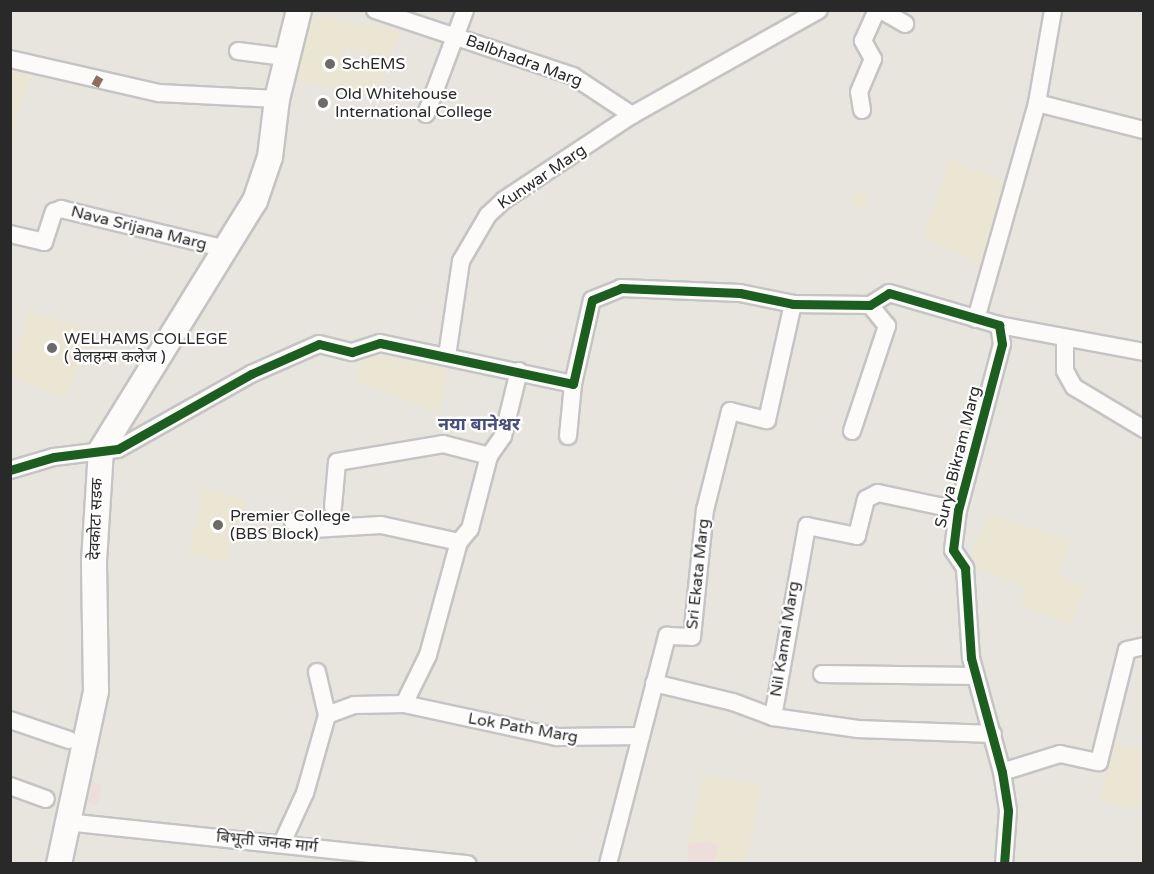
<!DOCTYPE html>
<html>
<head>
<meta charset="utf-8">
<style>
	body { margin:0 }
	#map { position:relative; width:1154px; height:874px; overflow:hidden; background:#e8e5de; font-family:"Varela Round","Noto Sans Devanagari",sans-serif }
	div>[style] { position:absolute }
	.education>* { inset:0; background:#ebe5d3 }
	.round { border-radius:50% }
	.medical>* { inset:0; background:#eededb; transform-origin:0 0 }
	.roads { filter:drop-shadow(2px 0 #c5c4c4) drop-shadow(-2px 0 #c5c4c4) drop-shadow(0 2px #c5c4c4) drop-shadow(0 -2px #c5c4c4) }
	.street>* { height:16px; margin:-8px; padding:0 8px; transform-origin:8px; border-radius:8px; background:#fcfbfa }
	.secondary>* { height:24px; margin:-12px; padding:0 12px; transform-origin:12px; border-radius:12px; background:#fcfbfa }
	.quiet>* { height:8px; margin-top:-4px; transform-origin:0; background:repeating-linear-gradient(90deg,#8d6e63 0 15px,transparent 0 23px) }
	.cycleway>* { height:9px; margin:-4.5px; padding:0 4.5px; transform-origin:4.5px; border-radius:4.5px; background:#1b5e20 }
	.dots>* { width:16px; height:16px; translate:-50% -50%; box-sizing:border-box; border:3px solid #fff; border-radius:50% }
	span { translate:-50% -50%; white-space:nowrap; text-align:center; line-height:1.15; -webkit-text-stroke:4.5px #fff; paint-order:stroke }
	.street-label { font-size:16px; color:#292929 }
	.poi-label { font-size:16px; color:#292929 }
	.left { translate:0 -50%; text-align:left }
	.neighbourhood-label { font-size:18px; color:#4a4f79; font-weight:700 }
	.frame { position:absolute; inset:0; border:12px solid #292929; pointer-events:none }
</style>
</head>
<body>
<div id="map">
	<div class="education">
		<div style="clip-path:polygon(309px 15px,402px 31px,390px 57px,340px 47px,339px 59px,386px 69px,377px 96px,294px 81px)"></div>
		<div style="clip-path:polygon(10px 66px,34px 70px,14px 124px,11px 152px)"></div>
		<div style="clip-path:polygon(950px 160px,1010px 183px,987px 266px,924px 237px)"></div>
		<div class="round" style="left:851px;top:192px;width:16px;height:16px"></div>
		<div style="clip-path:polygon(28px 310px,96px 332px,63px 398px,11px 376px)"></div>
		<div style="clip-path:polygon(371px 354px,448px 369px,440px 413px,356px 381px,361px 357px)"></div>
		<div style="clip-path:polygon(202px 489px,246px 499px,239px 543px,230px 543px,229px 562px,189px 554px)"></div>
		<div style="clip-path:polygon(988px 514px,1072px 540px,1059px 575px,1086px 586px,1070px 625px,1020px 605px,1027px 588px,968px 564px)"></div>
		<div style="clip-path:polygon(1114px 743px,1143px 749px,1143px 812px,1100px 800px)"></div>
		<div style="clip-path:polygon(703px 774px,763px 786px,746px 863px,713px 863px,688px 844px)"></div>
	</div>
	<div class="medical">
		<div style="left:77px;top:777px;width:27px;height:21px;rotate:17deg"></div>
		<div style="clip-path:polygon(707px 841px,719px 845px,713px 863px,688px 863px,688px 844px)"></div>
	</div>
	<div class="roads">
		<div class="street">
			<div style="left:375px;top:10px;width:209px;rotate:18.4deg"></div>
			<div style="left:573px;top:76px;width:71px;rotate:33.5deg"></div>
			<div style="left:881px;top:10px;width:28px;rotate:30deg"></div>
			<div style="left:238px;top:51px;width:47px;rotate:7.3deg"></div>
			<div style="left:10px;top:59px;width:153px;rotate:12.9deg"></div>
			<div style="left:159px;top:93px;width:118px;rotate:2.9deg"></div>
			<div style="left:1037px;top:103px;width:110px;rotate:14.2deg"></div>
			<div style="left:862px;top:110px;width:18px;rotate:-99deg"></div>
			<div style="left:859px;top:92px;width:36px;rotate:-67deg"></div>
			<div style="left:873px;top:59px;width:21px;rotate:-119deg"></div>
			<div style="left:863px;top:41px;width:34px;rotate:-66deg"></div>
			<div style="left:426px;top:114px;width:111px;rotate:-69.4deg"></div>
			<div style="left:10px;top:234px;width:35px;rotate:13deg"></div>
			<div style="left:44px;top:242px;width:32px;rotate:-72deg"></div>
			<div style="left:54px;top:212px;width:8px;rotate:-23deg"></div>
			<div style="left:61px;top:209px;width:170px;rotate:13.6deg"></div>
			<div style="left:976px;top:319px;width:224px;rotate:-74.2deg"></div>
			<div style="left:1037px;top:103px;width:94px;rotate:-80.2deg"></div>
			<div style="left:999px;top:325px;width:147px;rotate:10.5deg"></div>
			<div style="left:1065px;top:338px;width:33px;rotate:90deg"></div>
			<div style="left:1065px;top:371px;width:18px;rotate:61deg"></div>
			<div style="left:1074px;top:387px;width:82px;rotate:31deg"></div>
			<div style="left:447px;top:356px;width:96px;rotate:-81.6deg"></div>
			<div style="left:461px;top:261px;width:53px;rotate:-59.6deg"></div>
			<div style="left:488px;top:215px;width:22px;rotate:-43deg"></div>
			<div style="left:504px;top:200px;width:154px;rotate:-33.6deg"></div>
			<div style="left:632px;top:115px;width:214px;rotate:-29.3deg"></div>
			<div style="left:852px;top:431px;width:111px;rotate:-71.6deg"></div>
			<div style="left:887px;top:326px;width:27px;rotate:-129deg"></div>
			<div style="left:568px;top:436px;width:52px;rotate:-84.5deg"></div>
			<div style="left:10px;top:470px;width:46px;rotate:-16.5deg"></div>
			<div style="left:54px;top:457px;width:64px;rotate:-7.1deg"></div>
			<div style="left:118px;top:449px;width:153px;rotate:-29.4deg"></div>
			<div style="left:251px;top:374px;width:74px;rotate:-23.8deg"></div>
			<div style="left:319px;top:344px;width:34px;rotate:14deg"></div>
			<div style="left:352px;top:352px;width:29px;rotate:-18deg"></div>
			<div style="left:380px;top:343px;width:197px;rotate:12deg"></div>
			<div style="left:573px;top:384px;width:86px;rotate:-77.3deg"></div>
			<div style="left:592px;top:300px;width:31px;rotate:-22deg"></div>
			<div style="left:621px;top:288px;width:119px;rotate:2.4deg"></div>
			<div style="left:740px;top:293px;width:54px;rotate:11.7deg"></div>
			<div style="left:793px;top:304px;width:77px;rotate:0.7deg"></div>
			<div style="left:870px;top:305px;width:22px;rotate:-32deg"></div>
			<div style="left:889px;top:293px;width:115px;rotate:16.2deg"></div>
			<div style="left:999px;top:325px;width:19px;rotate:81deg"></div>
			<div style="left:1002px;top:344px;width:172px;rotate:104.8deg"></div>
			<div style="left:958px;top:510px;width:40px;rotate:97.1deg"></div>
			<div style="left:953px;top:550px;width:22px;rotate:56deg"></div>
			<div style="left:965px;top:568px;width:90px;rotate:86.2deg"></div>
			<div style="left:971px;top:658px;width:118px;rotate:74.8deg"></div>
			<div style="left:1002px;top:772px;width:39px;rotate:81deg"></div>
			<div style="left:1008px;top:811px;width:53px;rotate:94.3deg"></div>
			<div style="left:333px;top:507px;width:45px;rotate:-84.9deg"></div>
			<div style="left:337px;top:462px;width:108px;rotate:-9.6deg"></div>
			<div style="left:443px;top:444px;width:48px;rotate:14.6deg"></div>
			<div style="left:958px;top:510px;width:82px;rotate:-168deg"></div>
			<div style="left:878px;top:493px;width:13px;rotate:153deg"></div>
			<div style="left:866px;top:499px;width:38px;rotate:104deg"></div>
			<div style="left:857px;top:536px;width:51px;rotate:-168.7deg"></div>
			<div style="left:807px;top:526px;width:194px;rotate:100.1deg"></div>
			<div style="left:773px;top:717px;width:86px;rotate:8deg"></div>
			<div style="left:858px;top:729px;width:135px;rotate:2.1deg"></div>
			<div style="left:293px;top:522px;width:21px;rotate:19deg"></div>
			<div style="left:313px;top:529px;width:68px;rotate:-3.4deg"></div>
			<div style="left:381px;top:525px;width:80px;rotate:12.3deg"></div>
			<div style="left:317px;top:672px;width:44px;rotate:76.9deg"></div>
			<div style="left:822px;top:674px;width:154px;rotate:0.7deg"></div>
			<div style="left:654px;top:683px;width:81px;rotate:13.5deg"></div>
			<div style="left:733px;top:702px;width:43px;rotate:20.6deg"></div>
			<div style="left:404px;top:704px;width:157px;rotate:12.2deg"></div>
			<div style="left:557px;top:737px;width:84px;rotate:-0.7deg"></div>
			<div style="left:10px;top:720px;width:62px;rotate:18.7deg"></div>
			<div style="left:1002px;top:772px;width:61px;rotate:-17.2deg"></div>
			<div style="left:1060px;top:754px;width:40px;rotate:12deg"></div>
			<div style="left:1099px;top:762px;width:115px;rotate:-76deg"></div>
			<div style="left:1127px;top:650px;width:17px;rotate:-13deg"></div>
			<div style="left:10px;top:786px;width:38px;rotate:20deg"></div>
			<div style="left:66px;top:822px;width:404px;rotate:6deg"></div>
			<div style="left:282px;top:843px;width:55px;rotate:-65.3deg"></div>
			<div style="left:305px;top:793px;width:81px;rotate:-74.2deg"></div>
			<div style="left:327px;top:715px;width:29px;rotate:-20deg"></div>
			<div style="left:354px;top:705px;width:50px;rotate:-1.1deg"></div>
			<div style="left:404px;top:704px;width:55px;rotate:-63.9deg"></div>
			<div style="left:428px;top:655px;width:117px;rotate:-74.7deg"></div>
			<div style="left:459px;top:542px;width:17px;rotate:-50deg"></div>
			<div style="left:470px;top:529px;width:75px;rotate:-75.4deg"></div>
			<div style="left:489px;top:456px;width:24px;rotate:-55deg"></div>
			<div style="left:503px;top:436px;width:67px;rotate:-76.2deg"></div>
			<div style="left:608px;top:864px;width:236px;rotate:-75.5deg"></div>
			<div style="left:667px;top:636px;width:25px;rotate:2deg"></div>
			<div style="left:692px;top:637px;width:128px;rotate:-84.2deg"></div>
			<div style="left:705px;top:510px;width:102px;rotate:-75.8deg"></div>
			<div style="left:730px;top:411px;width:38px;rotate:14deg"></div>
			<div style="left:767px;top:420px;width:119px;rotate:-77.4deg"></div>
		</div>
		<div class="secondary">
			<div style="left:59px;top:864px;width:177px;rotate:-77.9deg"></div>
			<div style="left:96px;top:691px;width:130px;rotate:-90.9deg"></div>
			<div style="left:94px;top:561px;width:111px;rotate:-86.4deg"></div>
			<div style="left:101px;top:450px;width:293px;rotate:-58.3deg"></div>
			<div style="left:255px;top:201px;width:46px;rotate:-71.2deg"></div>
			<div style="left:270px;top:157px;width:58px;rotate:-83.1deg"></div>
			<div style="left:277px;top:99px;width:92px;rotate:-76.1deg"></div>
		</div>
	</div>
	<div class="quiet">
		<div style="left:95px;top:86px;width:10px;rotate:-61deg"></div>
	</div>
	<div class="cycleway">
		<div style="left:10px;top:470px;width:46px;rotate:-16.5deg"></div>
		<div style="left:54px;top:457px;width:64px;rotate:-7.1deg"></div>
		<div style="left:118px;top:449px;width:153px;rotate:-29.4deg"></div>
		<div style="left:251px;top:374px;width:74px;rotate:-23.8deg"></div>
		<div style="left:319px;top:344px;width:34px;rotate:14deg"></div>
		<div style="left:352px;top:352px;width:29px;rotate:-18deg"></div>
		<div style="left:380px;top:343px;width:197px;rotate:12deg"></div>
		<div style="left:573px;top:384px;width:86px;rotate:-77.3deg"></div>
		<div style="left:592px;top:300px;width:31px;rotate:-22deg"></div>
		<div style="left:621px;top:288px;width:119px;rotate:2.4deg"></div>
		<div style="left:740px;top:293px;width:54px;rotate:11.7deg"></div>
		<div style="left:793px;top:304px;width:77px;rotate:0.7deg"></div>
		<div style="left:870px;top:305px;width:22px;rotate:-32deg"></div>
		<div style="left:889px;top:293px;width:115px;rotate:16.2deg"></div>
		<div style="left:999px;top:325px;width:19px;rotate:81deg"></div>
		<div style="left:1002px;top:344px;width:172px;rotate:104.8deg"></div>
		<div style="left:958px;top:510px;width:40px;rotate:97.1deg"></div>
		<div style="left:953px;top:550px;width:22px;rotate:56deg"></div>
		<div style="left:965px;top:568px;width:90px;rotate:86.2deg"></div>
		<div style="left:971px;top:658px;width:118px;rotate:74.8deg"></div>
		<div style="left:1002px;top:772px;width:39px;rotate:81deg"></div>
		<div style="left:1008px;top:811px;width:53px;rotate:94.3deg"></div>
	</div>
	<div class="dots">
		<div style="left:330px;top:64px;background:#6c6b68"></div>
		<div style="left:323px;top:103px;background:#6c6b68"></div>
		<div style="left:52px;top:348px;background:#6c6b68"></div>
		<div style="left:218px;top:525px;background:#6c6b68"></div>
	</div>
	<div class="street-label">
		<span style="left:524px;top:61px;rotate:20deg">Balbhadra Marg</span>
		<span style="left:542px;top:177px;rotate:-34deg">Kunwar Marg</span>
		<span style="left:139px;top:228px;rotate:14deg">Nava Srijana Marg</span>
		<span style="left:958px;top:457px;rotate:-76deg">Surya Bikram Marg</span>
		<span style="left:96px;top:519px;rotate:-88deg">देवकोटा सडक</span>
		<span style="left:698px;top:574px;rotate:-84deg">Sri Ekata Marg</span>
		<span style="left:785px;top:639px;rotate:-81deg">Nil Kamal Marg</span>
		<span style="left:523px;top:728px;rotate:10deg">Lok Path Marg</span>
		<span style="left:267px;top:842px;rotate:6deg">बिभूती जनक मार्ग</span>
	</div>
	<div class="poi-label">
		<span class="left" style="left:342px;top:64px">SchEMS</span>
		<span class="left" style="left:335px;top:103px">Old Whitehouse<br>International College</span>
		<span class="left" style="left:64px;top:348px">WELHAMS COLLEGE<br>( वेलहम्स कलेज )</span>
		<span class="left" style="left:230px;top:525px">Premier College<br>(BBS Block)</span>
	</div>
	<div class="neighbourhood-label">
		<span style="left:479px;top:424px">नया बानेश्वर</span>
	</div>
	<div class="frame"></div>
</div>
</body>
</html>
